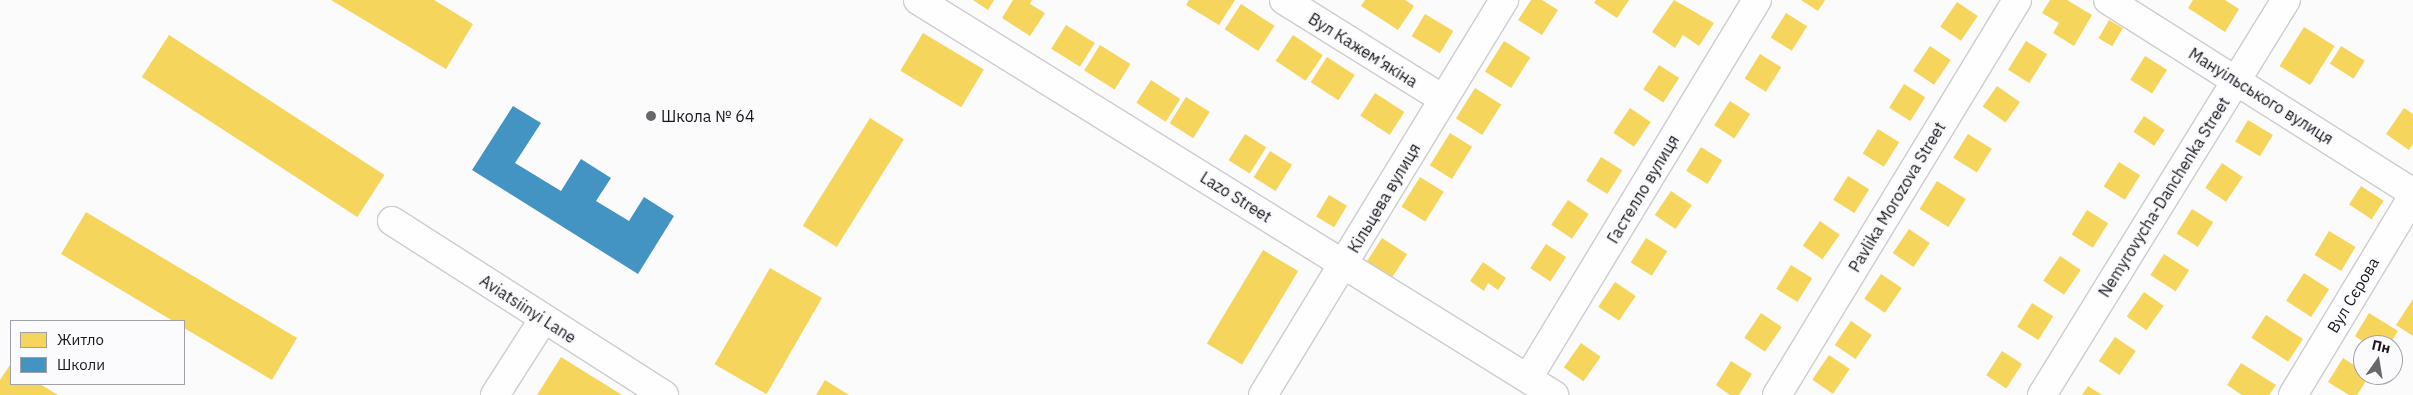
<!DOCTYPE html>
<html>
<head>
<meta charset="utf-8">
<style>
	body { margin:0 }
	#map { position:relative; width:2413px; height:395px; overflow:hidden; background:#fbfbfc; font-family:"IBM Plex Sans",sans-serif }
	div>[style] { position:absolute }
	.homes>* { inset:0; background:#f6d55c; transform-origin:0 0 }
	.schools>* { inset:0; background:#4393c3 }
	.roads { filter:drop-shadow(1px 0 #cdcccf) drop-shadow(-1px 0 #cdcccf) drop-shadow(0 1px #cdcccf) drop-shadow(0 -1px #cdcccf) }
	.minor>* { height:28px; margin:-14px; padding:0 14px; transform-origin:14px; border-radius:14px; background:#fefeff }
	.dots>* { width:14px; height:14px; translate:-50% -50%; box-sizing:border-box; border:2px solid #fbfafd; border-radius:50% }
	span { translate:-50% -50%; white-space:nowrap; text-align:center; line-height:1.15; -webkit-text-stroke:5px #fbfafd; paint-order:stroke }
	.street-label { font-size:16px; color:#1a181e }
	.poi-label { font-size:16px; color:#1a181e }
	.left { translate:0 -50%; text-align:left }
	.legend { position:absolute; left:10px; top:320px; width:175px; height:65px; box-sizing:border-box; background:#fbfafd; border:1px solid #a1a0a4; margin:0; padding:6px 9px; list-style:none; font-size:15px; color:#1a181e }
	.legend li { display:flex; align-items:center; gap:10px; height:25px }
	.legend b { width:25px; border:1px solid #a1a0a4 }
	.north { position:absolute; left:2353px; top:335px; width:50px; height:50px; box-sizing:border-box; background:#fbfafd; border:1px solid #a1a0a4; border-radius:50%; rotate:13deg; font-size:14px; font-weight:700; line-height:20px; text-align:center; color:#1a181e }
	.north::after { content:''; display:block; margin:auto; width:18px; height:22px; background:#69676c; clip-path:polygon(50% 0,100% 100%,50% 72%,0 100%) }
</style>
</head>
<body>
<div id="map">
	<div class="homes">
		<div style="clip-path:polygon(331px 0,434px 0,473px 24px,446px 69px)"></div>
		<div style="clip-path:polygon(973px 0,994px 0,988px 10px)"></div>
		<div style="clip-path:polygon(1013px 0,1032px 0,1030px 4px,1045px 13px,1030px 36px,1002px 18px)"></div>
		<div style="clip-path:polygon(1189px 0,1235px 0,1219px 25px,1186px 5px)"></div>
		<div style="clip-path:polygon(1365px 0,1405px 0,1414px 6px,1398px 30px,1361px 6px)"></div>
		<div style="clip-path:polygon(1531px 0,1542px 0,1558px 10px,1542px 35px,1518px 20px)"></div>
		<div style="clip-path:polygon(1596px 0,1629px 0,1617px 18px,1594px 3px)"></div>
		<div style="clip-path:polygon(1674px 0,1714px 23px,1699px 46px,1683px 35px,1675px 48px,1652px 32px)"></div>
		<div style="clip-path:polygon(1801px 0,1825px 0,1818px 11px)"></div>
		<div style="clip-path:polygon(2050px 0,2067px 0,2092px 15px,2074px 46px,2053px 33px,2059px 23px,2042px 13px)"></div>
		<div style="clip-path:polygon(2193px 0,2225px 0,2239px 9px,2225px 32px,2188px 8px)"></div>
		<div style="left:1957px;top:2px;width:25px;height:30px;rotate:34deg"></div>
		<div style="left:1241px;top:4px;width:40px;height:30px;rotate:33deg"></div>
		<div style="left:1786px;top:13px;width:25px;height:29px;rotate:32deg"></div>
		<div style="left:1425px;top:14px;width:33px;height:26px;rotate:31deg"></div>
		<div style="left:2109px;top:20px;width:16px;height:21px;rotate:30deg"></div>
		<div style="left:1066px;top:25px;width:34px;height:28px;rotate:32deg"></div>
		<div style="left:2304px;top:27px;width:36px;height:46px;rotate:32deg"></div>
		<div style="left:923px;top:33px;width:71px;height:44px;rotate:31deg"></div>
		<div style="left:169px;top:35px;width:257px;height:50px;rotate:33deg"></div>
		<div style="left:1293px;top:35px;width:36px;height:31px;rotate:34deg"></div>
		<div style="left:1504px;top:41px;width:31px;height:36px;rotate:32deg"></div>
		<div style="left:2026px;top:41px;width:25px;height:34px;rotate:32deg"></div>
		<div style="left:1100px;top:45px;width:36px;height:30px;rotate:32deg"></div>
		<div style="left:1930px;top:46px;width:25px;height:30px;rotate:34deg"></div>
		<div style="left:2341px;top:46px;width:28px;height:21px;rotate:32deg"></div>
		<div style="left:1760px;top:54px;width:25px;height:29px;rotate:32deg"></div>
		<div style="left:2145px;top:56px;width:26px;height:28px;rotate:32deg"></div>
		<div style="left:1327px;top:57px;width:33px;height:30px;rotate:33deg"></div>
		<div style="left:1659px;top:65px;width:24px;height:29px;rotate:33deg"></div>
		<div style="left:1151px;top:80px;width:35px;height:27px;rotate:33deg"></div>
		<div style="left:1904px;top:84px;width:25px;height:28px;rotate:32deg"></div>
		<div style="left:1997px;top:86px;width:28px;height:25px;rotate:35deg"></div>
		<div style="left:1475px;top:88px;width:31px;height:36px;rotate:32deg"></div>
		<div style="left:1375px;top:93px;width:35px;height:27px;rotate:33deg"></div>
		<div style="left:1186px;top:97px;width:28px;height:31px;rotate:32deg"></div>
		<div style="left:1730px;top:101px;width:24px;height:29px;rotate:33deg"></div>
		<div style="left:1630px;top:108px;width:25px;height:30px;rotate:34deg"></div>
		<div style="clip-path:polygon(2404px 108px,2413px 114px,2413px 144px,2409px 150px,2386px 134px)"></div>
		<div style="left:2144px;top:116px;width:25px;height:19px;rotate:34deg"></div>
		<div style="left:870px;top:118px;width:40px;height:127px;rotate:32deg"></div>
		<div style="left:2248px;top:120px;width:29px;height:25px;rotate:31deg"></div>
		<div style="left:1878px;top:129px;width:25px;height:29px;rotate:32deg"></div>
		<div style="left:1450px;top:133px;width:26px;height:38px;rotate:32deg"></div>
		<div style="left:1245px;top:134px;width:25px;height:31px;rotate:32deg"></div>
		<div style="left:1968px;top:134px;width:28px;height:28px;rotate:32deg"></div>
		<div style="left:1701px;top:147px;width:25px;height:28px;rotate:32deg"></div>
		<div style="left:1270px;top:151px;width:26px;height:31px;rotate:32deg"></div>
		<div style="left:1601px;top:157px;width:25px;height:28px;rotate:32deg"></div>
		<div style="left:2119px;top:162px;width:25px;height:29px;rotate:32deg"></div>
		<div style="left:2222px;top:163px;width:25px;height:30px;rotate:34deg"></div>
		<div style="left:1848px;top:176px;width:25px;height:28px;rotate:32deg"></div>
		<div style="left:1420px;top:177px;width:28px;height:35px;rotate:32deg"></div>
		<div style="left:1937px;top:181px;width:34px;height:33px;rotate:32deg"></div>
		<div style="left:2361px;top:186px;width:27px;height:22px;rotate:33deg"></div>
		<div style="left:1671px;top:191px;width:25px;height:29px;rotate:34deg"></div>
		<div style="left:1329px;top:195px;width:21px;height:25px;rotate:31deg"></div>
		<div style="left:1568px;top:200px;width:25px;height:30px;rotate:34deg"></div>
		<div style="left:2192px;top:209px;width:25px;height:29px;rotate:32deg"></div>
		<div style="left:2087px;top:210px;width:25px;height:29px;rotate:32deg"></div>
		<div style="clip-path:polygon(86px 212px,297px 338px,272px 380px,184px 328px,184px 321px,173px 321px,61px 254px)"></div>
		<div style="left:1820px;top:221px;width:24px;height:30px;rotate:35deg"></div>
		<div style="left:1909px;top:229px;width:25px;height:29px;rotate:34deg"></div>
		<div style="left:2329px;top:231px;width:31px;height:28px;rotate:31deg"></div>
		<div style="left:1382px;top:238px;width:30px;height:31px;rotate:33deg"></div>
		<div style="left:1646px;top:238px;width:25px;height:29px;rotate:32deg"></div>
		<div style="left:1546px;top:244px;width:24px;height:29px;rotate:33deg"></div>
		<div style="left:1263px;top:250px;width:41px;height:109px;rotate:31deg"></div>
		<div style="left:2164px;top:254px;width:30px;height:25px;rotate:33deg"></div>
		<div style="left:2060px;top:256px;width:25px;height:30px;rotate:34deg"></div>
		<div style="clip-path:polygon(1483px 262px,1506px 278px,1498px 290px,1488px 283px,1484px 291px,1470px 281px)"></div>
		<div style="left:1791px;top:265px;width:25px;height:28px;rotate:32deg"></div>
		<div style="left:770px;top:268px;width:60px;height:111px;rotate:30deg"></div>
		<div style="left:2304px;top:273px;width:30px;height:33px;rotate:33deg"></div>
		<div style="left:1881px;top:274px;width:25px;height:30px;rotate:34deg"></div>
		<div style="left:1615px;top:282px;width:25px;height:30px;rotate:34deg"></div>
		<div style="left:2144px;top:292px;width:24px;height:30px;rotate:35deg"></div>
		<div style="clip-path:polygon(2413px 299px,2413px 336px,2396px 325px)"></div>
		<div style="left:2032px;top:303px;width:25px;height:28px;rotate:32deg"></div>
		<div style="left:1761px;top:313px;width:25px;height:30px;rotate:34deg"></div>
		<div style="clip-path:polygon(2369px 313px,2398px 331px,2389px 345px,2368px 345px,2355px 336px)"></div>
		<div style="left:2266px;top:315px;width:44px;height:27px;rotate:33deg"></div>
		<div style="left:1851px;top:321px;width:25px;height:29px;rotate:34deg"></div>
		<div style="left:2115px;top:337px;width:25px;height:29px;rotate:34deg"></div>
		<div style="left:1581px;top:343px;width:24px;height:30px;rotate:35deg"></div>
		<div style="left:2002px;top:351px;width:24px;height:29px;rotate:33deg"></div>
		<div style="left:1829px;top:355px;width:25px;height:30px;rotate:34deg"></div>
		<div style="clip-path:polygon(561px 357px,622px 395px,537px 395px)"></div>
		<div style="clip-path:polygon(2343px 358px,2363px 371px,2363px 375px,2370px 375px,2357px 395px,2349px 395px,2328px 382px)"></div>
		<div style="clip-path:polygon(1731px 361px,1752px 374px,1739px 395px,1730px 395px,1716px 385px)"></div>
		<div style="clip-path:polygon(2241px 363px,2276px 385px,2269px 395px,2242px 395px,2227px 385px)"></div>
		<div style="clip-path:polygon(10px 365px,11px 384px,40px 384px,58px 395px,0 395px,0 380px)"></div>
		<div style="clip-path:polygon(825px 380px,849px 395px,816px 395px)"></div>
		<div style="clip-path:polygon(2088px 386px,2102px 395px,2082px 395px)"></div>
	</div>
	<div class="schools">
		<div style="clip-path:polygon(513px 106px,541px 123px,515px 163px,561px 191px,581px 159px,611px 178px,596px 201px,629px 221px,644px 197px,674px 216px,638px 274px,472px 170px)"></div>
	</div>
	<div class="roads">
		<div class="minor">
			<div style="left:918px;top:0;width:749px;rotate:31.84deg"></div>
			<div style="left:1284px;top:0;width:187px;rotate:31.9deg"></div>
			<div style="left:2108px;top:0;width:361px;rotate:32.3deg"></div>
			<div style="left:392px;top:221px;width:323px;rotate:32.6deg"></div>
			<div style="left:1528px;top:378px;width:442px;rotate:-58.8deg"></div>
			<div style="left:495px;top:395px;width:89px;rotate:-57.4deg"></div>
			<div style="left:1263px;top:395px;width:463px;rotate:-58.6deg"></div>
			<div style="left:1777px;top:395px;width:462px;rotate:-58.7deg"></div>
			<div style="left:2042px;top:395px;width:464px;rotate:-58.3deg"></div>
			<div style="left:2293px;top:395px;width:232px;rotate:-58.9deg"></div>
		</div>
	</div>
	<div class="dots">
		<div style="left:651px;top:116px;background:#69676c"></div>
	</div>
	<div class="street-label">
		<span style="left:1363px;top:50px;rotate:32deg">Вул Кажем'якіна</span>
		<span style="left:2261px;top:96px;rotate:32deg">Мануільського вулиця</span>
		<span style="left:1643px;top:189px;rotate:-59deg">Гастелло вулиця</span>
		<span style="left:1236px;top:197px;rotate:32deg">Lazo Street</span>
		<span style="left:1897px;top:197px;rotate:-59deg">Pavlika Morozova Street</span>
		<span style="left:2164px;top:197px;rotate:-58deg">Nemyrovycha-Danchenka Street</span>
		<span style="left:1384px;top:198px;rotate:-59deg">Кільцева вулиця</span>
		<span style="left:2353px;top:295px;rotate:-59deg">Вул Сєрова</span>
		<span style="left:528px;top:309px;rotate:33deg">Aviatsiinyi Lane</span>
	</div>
	<div class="poi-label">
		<span class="left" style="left:661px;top:116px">Школа № 64</span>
	</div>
	<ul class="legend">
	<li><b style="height:14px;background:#f6d55c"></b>Житло</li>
	<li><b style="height:14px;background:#4393c3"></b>Школи</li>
	</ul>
	<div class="north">Пн</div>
</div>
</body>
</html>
